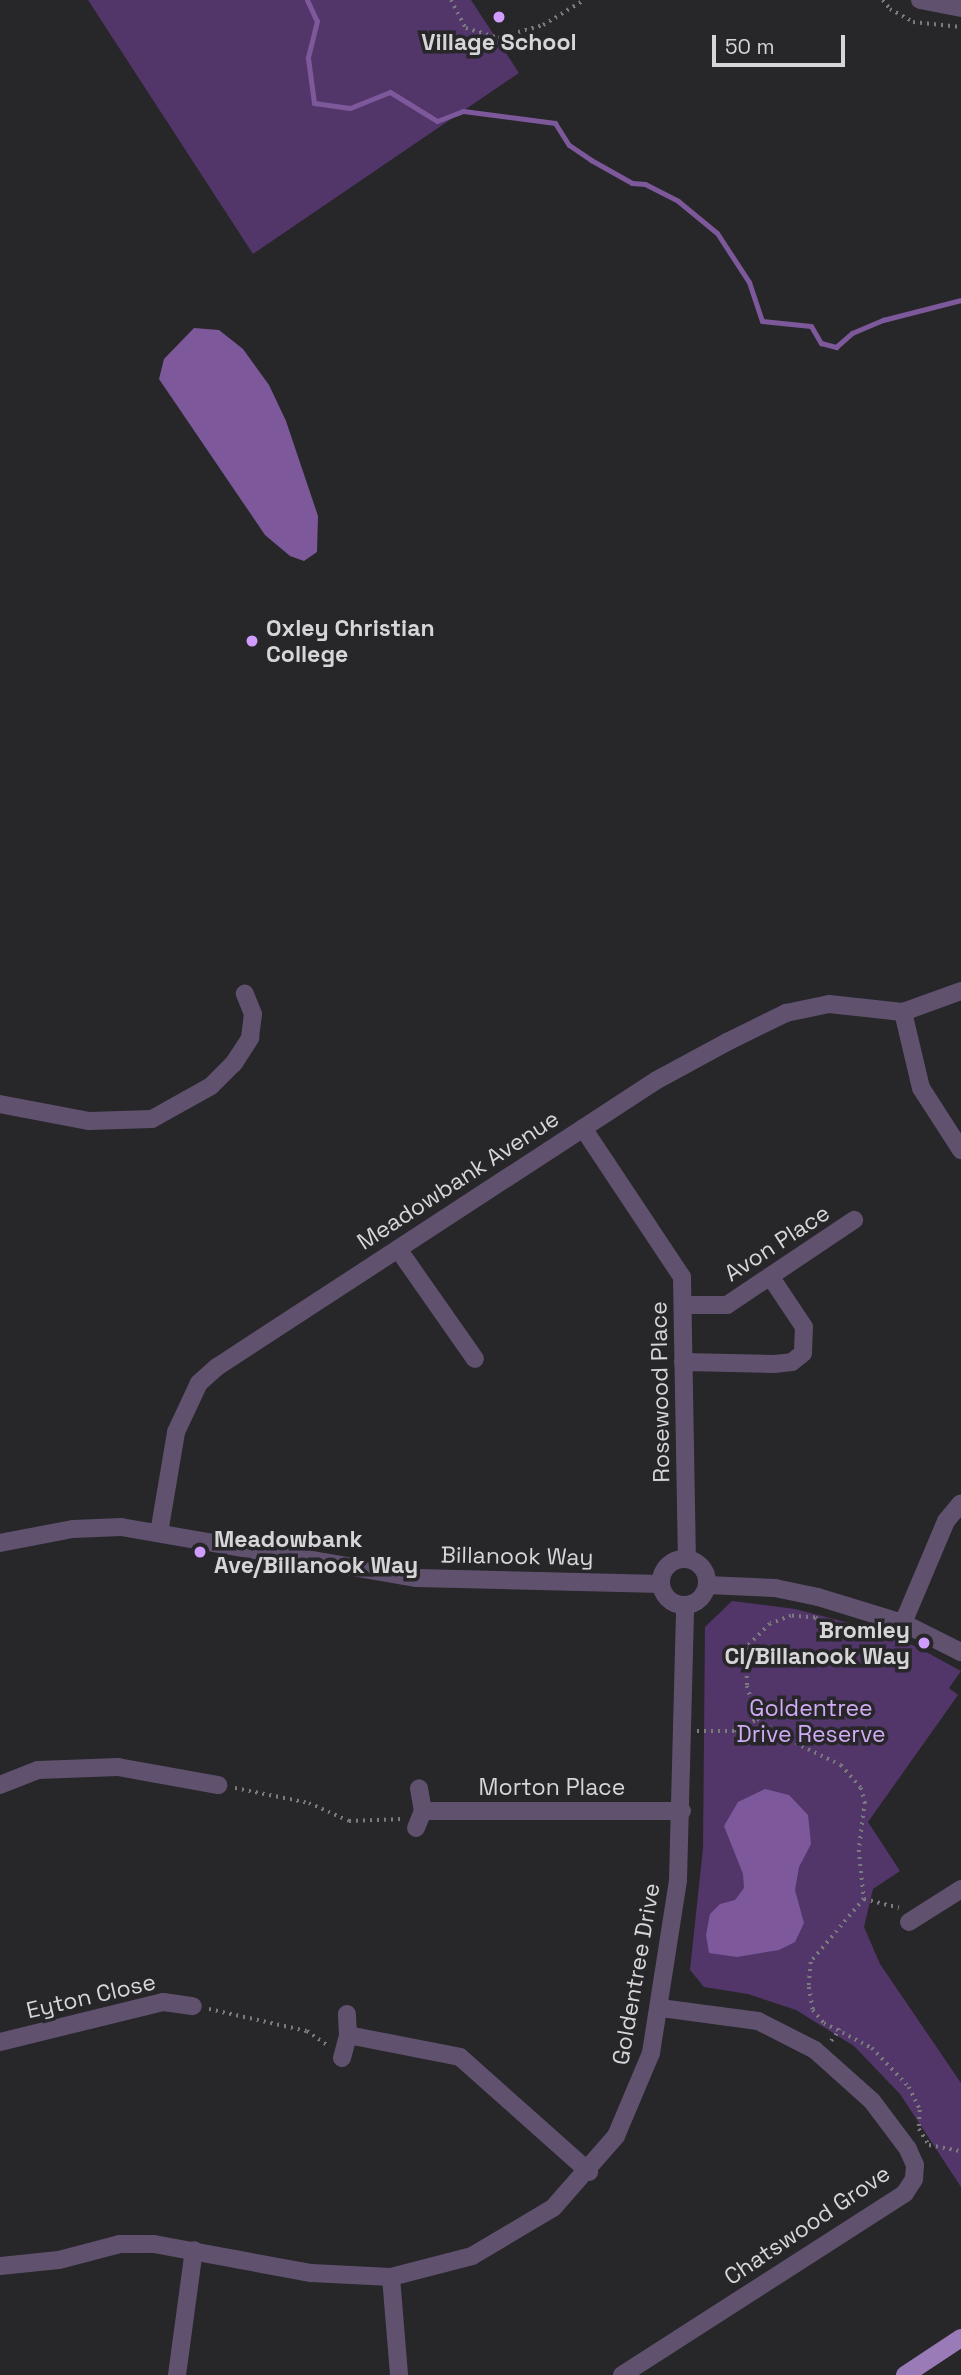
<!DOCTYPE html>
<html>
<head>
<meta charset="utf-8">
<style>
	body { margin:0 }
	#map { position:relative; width:961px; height:2375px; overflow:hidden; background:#272629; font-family:"Space Grotesk",sans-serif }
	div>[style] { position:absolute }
	.green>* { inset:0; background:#52366a }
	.water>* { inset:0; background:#7d599c }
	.stream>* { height:5px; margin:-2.5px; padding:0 2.5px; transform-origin:2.5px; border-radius:2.5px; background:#7d599c }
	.path>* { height:3.5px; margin-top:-1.75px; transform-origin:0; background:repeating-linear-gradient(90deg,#7b7a7d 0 2px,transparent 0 7px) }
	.minor>* { height:18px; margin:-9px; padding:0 9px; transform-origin:9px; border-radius:9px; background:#60526f }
	.minor>.ring { margin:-9px; padding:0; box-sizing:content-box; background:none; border:18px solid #60526f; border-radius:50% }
	.major>* { height:18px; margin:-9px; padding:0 9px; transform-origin:9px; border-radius:9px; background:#9a7bb7 }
	.dots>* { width:19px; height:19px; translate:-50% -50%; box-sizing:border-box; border:4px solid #272629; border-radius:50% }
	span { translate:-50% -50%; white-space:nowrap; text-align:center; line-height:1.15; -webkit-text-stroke:7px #272629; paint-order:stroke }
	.poi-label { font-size:23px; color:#d6d5d7; font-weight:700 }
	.left { translate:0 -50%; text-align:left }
	.right { translate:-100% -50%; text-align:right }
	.street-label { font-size:23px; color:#d6d5d7 }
	.park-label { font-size:23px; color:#d2abf6 }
	.scale { position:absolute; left:712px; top:35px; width:133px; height:32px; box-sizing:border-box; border:4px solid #d6d5d7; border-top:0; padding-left:9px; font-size:21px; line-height:24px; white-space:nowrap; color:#d6d5d7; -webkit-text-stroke:5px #272629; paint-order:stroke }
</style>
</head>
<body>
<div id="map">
	<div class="green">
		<div style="clip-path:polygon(88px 0,471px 0,519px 73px,253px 254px)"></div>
		<div style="clip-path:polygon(732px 1601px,795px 1609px,861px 1626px,917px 1647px,961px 1671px,949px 1688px,958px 1695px,868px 1822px,900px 1871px,873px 1889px,864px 1927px,880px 1964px,961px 2083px,961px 2187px,900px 2094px,854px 2046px,796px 2010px,748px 1994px,704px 1987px,690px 1970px,703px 1848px,705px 1627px)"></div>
	</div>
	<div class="water">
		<div style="clip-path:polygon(194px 328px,219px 330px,243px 349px,269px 385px,286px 421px,318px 516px,317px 552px,304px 561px,290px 556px,265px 535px,159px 379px,164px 359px)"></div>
		<div style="clip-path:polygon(765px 1789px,789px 1795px,808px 1815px,811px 1844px,799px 1867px,795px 1890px,804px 1923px,795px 1942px,779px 1950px,737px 1957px,709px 1953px,706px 1935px,710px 1914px,720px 1904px,735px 1900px,744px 1888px,743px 1874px,724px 1826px,738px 1802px)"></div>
	</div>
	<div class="stream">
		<div style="left:307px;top:0;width:23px;rotate:65deg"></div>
		<div style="left:317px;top:21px;width:38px;rotate:104deg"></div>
		<div style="left:308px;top:58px;width:45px;rotate:82.4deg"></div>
		<div style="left:314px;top:103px;width:36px;rotate:8deg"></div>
		<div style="left:350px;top:108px;width:43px;rotate:-21.8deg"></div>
		<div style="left:390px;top:92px;width:55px;rotate:31.7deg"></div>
		<div style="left:437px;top:121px;width:28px;rotate:-21deg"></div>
		<div style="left:463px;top:111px;width:93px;rotate:7.4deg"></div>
		<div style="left:555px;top:123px;width:26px;rotate:58deg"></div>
		<div style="left:569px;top:145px;width:27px;rotate:34deg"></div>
		<div style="left:591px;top:160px;width:47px;rotate:29.3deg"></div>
		<div style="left:632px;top:183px;width:13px;rotate:4deg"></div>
		<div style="left:645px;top:184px;width:37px;rotate:27deg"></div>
		<div style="left:678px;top:201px;width:50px;rotate:39.4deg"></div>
		<div style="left:717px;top:233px;width:59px;rotate:56.9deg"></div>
		<div style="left:749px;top:282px;width:41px;rotate:71.6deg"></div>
		<div style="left:762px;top:321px;width:49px;rotate:5.8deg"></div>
		<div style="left:811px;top:326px;width:20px;rotate:60deg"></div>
		<div style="left:821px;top:343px;width:16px;rotate:15deg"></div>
		<div style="left:836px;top:347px;width:21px;rotate:-41deg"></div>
		<div style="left:852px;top:333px;width:34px;rotate:-23deg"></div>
		<div style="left:883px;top:320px;width:81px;rotate:-14.4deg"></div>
	</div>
	<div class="path">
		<div style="left:451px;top:0;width:32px;rotate:62deg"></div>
		<div style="left:466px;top:28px;width:34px;rotate:17deg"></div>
		<div style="left:498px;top:38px;width:47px;rotate:-16.1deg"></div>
		<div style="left:543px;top:25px;width:48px;rotate:-31.4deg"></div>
		<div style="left:883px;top:0;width:11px;rotate:52deg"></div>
		<div style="left:890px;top:9px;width:26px;rotate:29deg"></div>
		<div style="left:913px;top:22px;width:48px;rotate:5.9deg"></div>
		<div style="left:864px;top:1627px;width:15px;rotate:164deg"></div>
		<div style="left:850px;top:1631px;width:37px;rotate:-160deg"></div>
		<div style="left:815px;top:1618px;width:24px;rotate:-175deg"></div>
		<div style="left:791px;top:1616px;width:22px;rotate:159deg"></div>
		<div style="left:770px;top:1624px;width:34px;rotate:135deg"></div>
		<div style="left:746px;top:1648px;width:38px;rotate:88deg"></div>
		<div style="left:747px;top:1686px;width:35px;rotate:72deg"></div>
		<div style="left:758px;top:1719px;width:31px;rotate:36deg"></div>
		<div style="left:783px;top:1737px;width:64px;rotate:25.8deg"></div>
		<div style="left:841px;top:1765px;width:30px;rotate:49deg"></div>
		<div style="left:861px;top:1788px;width:15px;rotate:74deg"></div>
		<div style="left:865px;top:1802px;width:48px;rotate:97.1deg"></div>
		<div style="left:859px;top:1850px;width:49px;rotate:84.2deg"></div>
		<div style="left:864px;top:1899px;width:82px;rotate:130.1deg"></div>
		<div style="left:811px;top:1962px;width:25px;rotate:95deg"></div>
		<div style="left:809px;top:1987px;width:23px;rotate:80deg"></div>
		<div style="left:813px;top:2010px;width:17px;rotate:50deg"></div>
		<div style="left:824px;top:2023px;width:54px;rotate:27.5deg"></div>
		<div style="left:872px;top:2048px;width:54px;rotate:46.5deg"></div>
		<div style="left:909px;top:2087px;width:25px;rotate:64deg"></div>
		<div style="left:920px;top:2110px;width:19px;rotate:93deg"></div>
		<div style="left:919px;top:2129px;width:19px;rotate:58deg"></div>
		<div style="left:929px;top:2145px;width:33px;rotate:11deg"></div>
		<div style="left:697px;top:1731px;width:37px"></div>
		<div style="left:734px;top:1731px;width:27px;rotate:-27deg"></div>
		<div style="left:235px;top:1788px;width:76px;rotate:11.5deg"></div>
		<div style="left:309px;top:1803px;width:44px;rotate:24.2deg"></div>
		<div style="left:349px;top:1821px;width:54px;rotate:-2.1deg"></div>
		<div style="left:864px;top:1899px;width:36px;rotate:14deg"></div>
		<div style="left:209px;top:2009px;width:100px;rotate:12.7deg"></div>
		<div style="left:307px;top:2031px;width:24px;rotate:35deg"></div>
		<div style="left:831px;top:2041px;width:15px;rotate:-53deg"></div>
	</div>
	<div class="minor">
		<div style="left:920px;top:0;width:42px;rotate:11deg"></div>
		<div style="left:903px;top:1012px;width:78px;rotate:76.7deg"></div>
		<div style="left:921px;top:1088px;width:74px;rotate:57.2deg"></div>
		<div style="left:903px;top:1012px;width:62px;rotate:-19.9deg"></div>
		<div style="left:0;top:1104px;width:91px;rotate:10.8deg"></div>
		<div style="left:89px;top:1121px;width:63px;rotate:-1.8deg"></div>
		<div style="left:152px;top:1119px;width:68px;rotate:-29.2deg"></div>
		<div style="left:211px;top:1086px;width:33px;rotate:-45deg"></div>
		<div style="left:234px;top:1063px;width:30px;rotate:-57deg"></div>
		<div style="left:250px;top:1038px;width:24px;rotate:-83deg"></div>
		<div style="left:253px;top:1014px;width:22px;rotate:-112deg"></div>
		<div style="left:583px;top:1128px;width:179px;rotate:56.4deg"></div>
		<div style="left:682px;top:1277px;width:282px;rotate:89deg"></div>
		<div style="left:398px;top:1249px;width:134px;rotate:55deg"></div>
		<div style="left:684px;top:1305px;width:43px"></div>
		<div style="left:727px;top:1305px;width:153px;rotate:-33.8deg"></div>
		<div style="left:683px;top:1362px;width:91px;rotate:1.3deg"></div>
		<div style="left:774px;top:1364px;width:18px;rotate:-6deg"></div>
		<div style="left:792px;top:1362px;width:14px;rotate:-39deg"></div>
		<div style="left:803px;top:1353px;width:26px;rotate:-88deg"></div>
		<div style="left:804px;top:1327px;width:61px;rotate:-123.7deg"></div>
		<div style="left:159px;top:1533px;width:102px;rotate:-80.4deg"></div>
		<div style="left:176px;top:1432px;width:54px;rotate:-64.9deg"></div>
		<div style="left:199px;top:1383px;width:24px;rotate:-42deg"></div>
		<div style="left:217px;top:1367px;width:525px;rotate:-33.12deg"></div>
		<div style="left:657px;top:1080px;width:80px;rotate:-28.5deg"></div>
		<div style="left:727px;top:1042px;width:66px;rotate:-26.2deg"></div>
		<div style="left:786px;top:1013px;width:44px;rotate:-11.8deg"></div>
		<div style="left:829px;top:1004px;width:74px;rotate:6.2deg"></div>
		<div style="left:0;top:1543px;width:74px;rotate:-10.9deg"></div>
		<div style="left:73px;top:1529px;width:48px;rotate:-2.4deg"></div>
		<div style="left:121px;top:1527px;width:300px;rotate:9.8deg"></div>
		<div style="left:417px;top:1578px;width:244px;rotate:1.4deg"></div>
		<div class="ring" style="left:661px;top:1559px;width:28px;height:28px"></div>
		<div style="left:707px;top:1585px;width:68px;rotate:2.5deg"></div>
		<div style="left:775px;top:1588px;width:44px;rotate:11.8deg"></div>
		<div style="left:818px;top:1597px;width:89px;rotate:17deg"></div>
		<div style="left:903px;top:1623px;width:65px;rotate:26.6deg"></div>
		<div style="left:903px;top:1623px;width:111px;rotate:-67.1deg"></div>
		<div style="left:946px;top:1521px;width:23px;rotate:-50deg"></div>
		<div style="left:0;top:1785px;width:41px;rotate:-21.5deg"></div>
		<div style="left:38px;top:1770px;width:80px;rotate:-2.1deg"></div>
		<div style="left:118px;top:1767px;width:102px;rotate:10.2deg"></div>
		<div style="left:423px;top:1811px;width:259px"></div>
		<div style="left:416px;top:1828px;width:18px;rotate:-68deg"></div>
		<div style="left:423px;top:1811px;width:23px;rotate:-100deg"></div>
		<div style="left:909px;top:1922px;width:62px;rotate:-32.4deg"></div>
		<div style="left:348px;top:2035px;width:114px;rotate:11.1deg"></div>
		<div style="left:460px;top:2057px;width:173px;rotate:41.7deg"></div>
		<div style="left:0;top:2042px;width:168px;rotate:-13.8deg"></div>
		<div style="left:163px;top:2002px;width:30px;rotate:8deg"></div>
		<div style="left:342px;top:2058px;width:24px;rotate:-75deg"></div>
		<div style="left:348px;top:2035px;width:21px;rotate:-93deg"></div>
		<div style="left:0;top:2266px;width:59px;rotate:-5.8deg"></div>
		<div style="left:59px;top:2260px;width:63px;rotate:-14.7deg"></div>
		<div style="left:120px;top:2244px;width:34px"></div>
		<div style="left:154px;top:2244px;width:160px;rotate:10.5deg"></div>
		<div style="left:311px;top:2273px;width:80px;rotate:2.9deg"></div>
		<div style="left:391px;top:2277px;width:84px;rotate:-14.5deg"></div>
		<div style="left:472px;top:2256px;width:94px;rotate:-30.7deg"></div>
		<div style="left:553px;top:2208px;width:96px;rotate:-48.8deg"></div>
		<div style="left:616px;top:2136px;width:90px;rotate:-67.1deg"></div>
		<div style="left:651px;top:2053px;width:175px;rotate:-81.1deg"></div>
		<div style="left:678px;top:1880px;width:274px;rotate:-88.5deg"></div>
		<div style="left:391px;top:2277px;width:98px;rotate:85.3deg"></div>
		<div style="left:177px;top:2375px;width:126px;rotate:-82.3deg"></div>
		<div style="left:622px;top:2375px;width:336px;rotate:-32.7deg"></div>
		<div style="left:905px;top:2193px;width:17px;rotate:-57deg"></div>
		<div style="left:914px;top:2179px;width:14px;rotate:-86deg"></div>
		<div style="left:915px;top:2165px;width:17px;rotate:-114deg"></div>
		<div style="left:908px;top:2149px;width:60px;rotate:-126.9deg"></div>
		<div style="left:872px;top:2101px;width:76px;rotate:-138.2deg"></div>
		<div style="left:815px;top:2050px;width:64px;rotate:-153deg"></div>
		<div style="left:758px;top:2021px;width:99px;rotate:-172.4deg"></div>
	</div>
	<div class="major">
		<div style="left:905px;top:2375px;width:67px;rotate:-33.5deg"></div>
	</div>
	<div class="dots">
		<div style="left:499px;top:17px;background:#d09dff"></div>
		<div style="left:252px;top:641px;background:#d09dff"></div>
		<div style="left:200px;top:1552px;background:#d09dff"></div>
		<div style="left:924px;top:1643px;background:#d09dff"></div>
	</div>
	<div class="poi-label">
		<span style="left:499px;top:42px">Village School</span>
		<span class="left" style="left:266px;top:641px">Oxley Christian<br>College</span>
		<span class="left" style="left:214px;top:1552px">Meadowbank<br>Ave/Billanook Way</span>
		<span class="right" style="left:910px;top:1643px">Bromley<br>Cl/Billanook Way</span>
	</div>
	<div class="street-label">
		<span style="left:458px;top:1180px;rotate:-33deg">Meadowbank Avenue</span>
		<span style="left:777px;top:1243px;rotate:-33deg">Avon Place</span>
		<span style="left:660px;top:1392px;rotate:-91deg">Rosewood Place</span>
		<span style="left:517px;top:1556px;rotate:1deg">Billanook Way</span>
		<span style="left:552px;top:1787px">Morton Place</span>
		<span style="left:636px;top:1974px;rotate:-80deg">Goldentree Drive</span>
		<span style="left:91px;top:1996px;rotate:-13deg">Eyton Close</span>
		<span style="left:807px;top:2225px;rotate:-34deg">Chatswood Grove</span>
	</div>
	<div class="park-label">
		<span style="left:811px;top:1721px">Goldentree<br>Drive Reserve</span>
	</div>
	<div class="scale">50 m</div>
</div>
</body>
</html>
